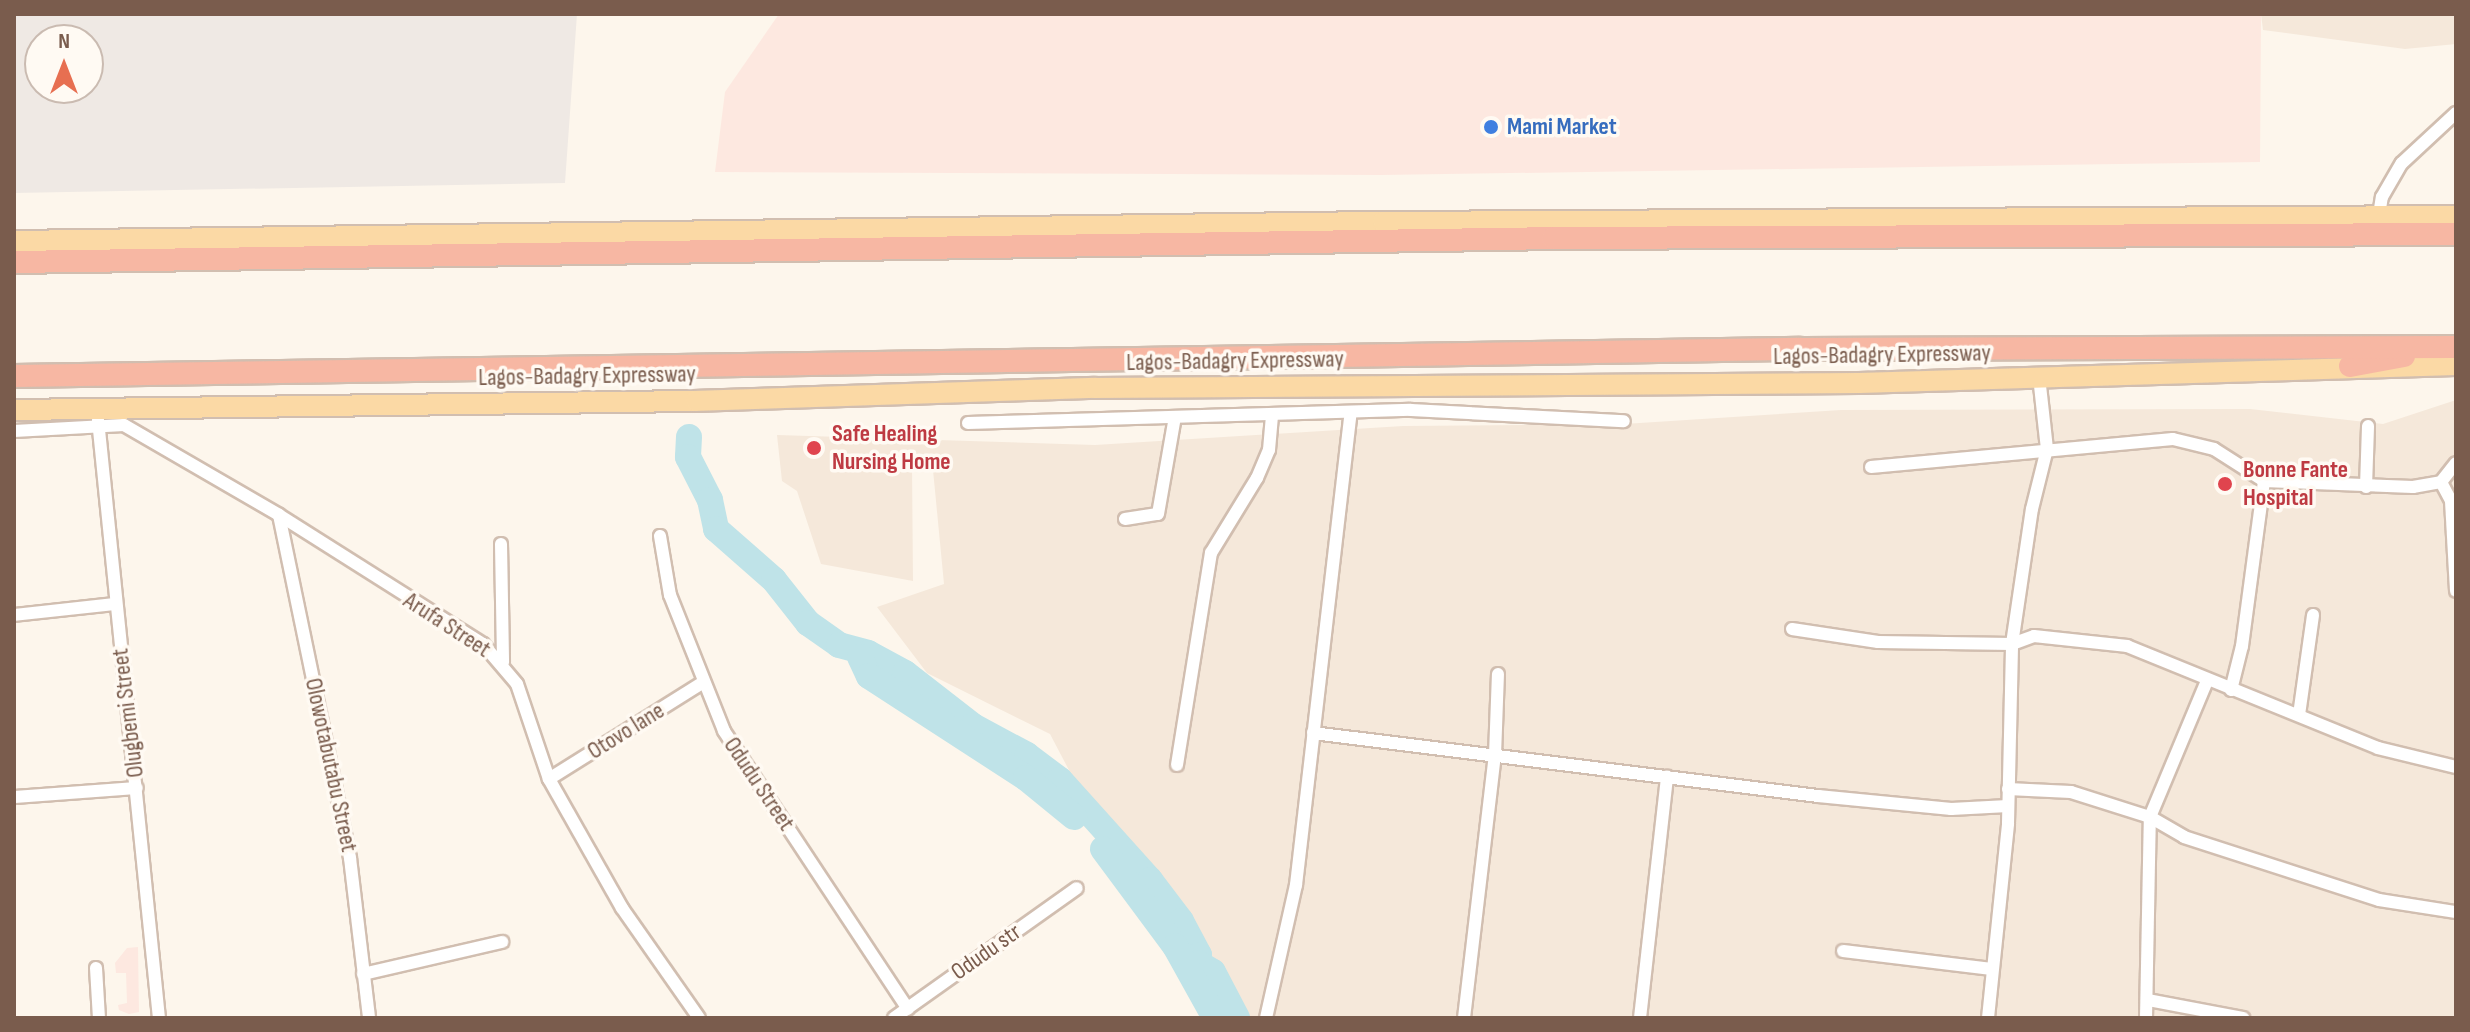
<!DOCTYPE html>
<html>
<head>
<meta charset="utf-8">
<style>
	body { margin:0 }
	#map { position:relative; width:2470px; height:1032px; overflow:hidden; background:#fdf6ec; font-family:"Sofia Sans Condensed",sans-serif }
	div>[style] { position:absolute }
	.residential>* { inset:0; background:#f5e8da }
	.commercial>* { inset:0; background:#fde8e0 }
	.industrial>* { inset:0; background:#efe9e4 }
	.river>* { height:26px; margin:-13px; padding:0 13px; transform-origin:13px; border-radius:13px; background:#bfe3e8 }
	.roads { filter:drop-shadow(2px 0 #d1beb0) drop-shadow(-2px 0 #d1beb0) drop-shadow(0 2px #d1beb0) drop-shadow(0 -2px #d1beb0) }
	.street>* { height:12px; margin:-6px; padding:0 6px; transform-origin:6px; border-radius:6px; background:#fff }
	.primary>* { height:20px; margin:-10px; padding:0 10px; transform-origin:10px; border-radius:10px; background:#fbd9a5 }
	.highway>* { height:22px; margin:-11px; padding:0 11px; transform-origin:11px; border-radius:11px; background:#f7b7a3 }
	.dots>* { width:22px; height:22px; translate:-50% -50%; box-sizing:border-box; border:4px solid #fffaf3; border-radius:50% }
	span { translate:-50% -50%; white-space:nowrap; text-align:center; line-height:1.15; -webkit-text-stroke:7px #fffaf3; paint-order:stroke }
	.shop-label { font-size:24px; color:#366cbe; font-weight:700 }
	.left { translate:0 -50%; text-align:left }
	.street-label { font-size:24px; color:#7a5c4d }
	.health-label { font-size:24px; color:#be3a42; font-weight:700 }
	.frame { position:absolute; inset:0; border:16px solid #7a5c4d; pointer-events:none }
	.north { position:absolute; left:24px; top:24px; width:80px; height:80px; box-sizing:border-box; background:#fffaf3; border:2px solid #cabbb1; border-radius:50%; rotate:0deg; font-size:22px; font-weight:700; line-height:32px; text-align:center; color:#7a5c4d }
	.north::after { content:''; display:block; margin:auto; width:28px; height:36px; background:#e76f51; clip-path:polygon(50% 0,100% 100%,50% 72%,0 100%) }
</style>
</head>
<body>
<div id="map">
	<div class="residential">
		<div style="clip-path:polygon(2261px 14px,2456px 14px,2456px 44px,2405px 49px,2263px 30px)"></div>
		<div style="clip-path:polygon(2456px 400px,2456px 1018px,1226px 1018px,1102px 833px,1050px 734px,927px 673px,877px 607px,944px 584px,933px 470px,912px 465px,913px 581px,821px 564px,797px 491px,782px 481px,777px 435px,1095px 445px,1403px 426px,1624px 424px,1841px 410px,2250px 409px,2383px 424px)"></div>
	</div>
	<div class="commercial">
		<div style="clip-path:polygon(779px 14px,2261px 14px,2260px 162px,1381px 175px,715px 172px,725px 92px)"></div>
		<div style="clip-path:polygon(138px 947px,139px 1012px,129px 1014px,119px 1010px,118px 1005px,127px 1003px,126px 973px,116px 973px,115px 963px,127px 948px)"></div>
	</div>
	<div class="industrial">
		<div style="clip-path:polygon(evenodd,14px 14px,577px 14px,565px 183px,14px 193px,14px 14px,40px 40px,88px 40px,88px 88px,40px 88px,40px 40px)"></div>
	</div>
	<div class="river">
		<div style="left:689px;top:437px;width:20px;rotate:93deg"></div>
		<div style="left:688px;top:457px;width:48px;rotate:62.9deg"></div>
		<div style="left:710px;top:500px;width:30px;rotate:78deg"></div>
		<div style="left:716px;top:529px;width:77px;rotate:41.3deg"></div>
		<div style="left:774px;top:580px;width:55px;rotate:51.7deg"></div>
		<div style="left:808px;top:623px;width:38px;rotate:35deg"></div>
		<div style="left:839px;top:645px;width:30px;rotate:15deg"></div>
		<div style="left:868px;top:653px;width:42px;rotate:28.4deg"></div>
		<div style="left:905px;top:673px;width:86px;rotate:37.9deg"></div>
		<div style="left:973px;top:726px;width:61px;rotate:28.2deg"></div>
		<div style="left:1027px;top:755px;width:41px;rotate:37.1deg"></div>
		<div style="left:1060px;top:780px;width:135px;rotate:48deg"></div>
		<div style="left:1150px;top:880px;width:51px;rotate:52.9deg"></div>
		<div style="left:1181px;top:921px;width:38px;rotate:62deg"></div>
		<div style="left:1199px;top:955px;width:8px;rotate:97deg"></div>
		<div style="left:1198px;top:963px;width:17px;rotate:31deg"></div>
		<div style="left:1213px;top:972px;width:52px;rotate:62.4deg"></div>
		<div style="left:860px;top:657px;width:21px;rotate:65deg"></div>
		<div style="left:869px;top:676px;width:187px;rotate:33deg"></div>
		<div style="left:1026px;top:778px;width:62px;rotate:39.1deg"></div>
		<div style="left:1103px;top:849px;width:121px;rotate:53.4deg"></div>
		<div style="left:1175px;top:946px;width:82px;rotate:60.9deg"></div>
	</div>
	<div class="roads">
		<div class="street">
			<div style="left:2379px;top:215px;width:18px;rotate:-81deg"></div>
			<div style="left:2382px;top:197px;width:39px;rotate:-60deg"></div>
			<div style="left:2402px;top:163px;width:74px;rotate:-42.8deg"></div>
			<div style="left:98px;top:420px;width:601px;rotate:84.18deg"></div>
			<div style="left:968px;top:423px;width:443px;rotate:-1.7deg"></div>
			<div style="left:1411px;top:410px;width:213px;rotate:3deg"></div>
			<div style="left:14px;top:431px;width:110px;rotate:-3.1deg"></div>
			<div style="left:124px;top:425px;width:179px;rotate:30.1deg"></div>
			<div style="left:279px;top:515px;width:241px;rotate:32.3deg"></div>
			<div style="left:483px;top:644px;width:52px;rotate:49.6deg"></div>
			<div style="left:517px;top:684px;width:100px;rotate:71.4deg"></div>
			<div style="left:549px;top:779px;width:148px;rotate:60.5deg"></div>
			<div style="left:622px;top:908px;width:134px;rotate:55deg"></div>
			<div style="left:1871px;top:467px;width:303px;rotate:-5.3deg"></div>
			<div style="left:2173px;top:439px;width:42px;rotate:13.7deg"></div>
			<div style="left:2214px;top:449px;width:59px;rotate:32.6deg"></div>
			<div style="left:2264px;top:481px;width:149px;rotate:2.3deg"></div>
			<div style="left:2413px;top:487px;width:28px;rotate:-10deg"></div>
			<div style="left:2441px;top:482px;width:24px;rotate:-52deg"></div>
			<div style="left:2441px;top:482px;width:21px;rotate:62deg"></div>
			<div style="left:2451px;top:501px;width:90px;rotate:86.8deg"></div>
			<div style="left:2366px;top:487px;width:61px;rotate:-88.1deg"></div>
			<div style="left:279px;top:515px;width:350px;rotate:78.3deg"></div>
			<div style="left:350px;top:858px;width:161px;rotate:83.2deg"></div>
			<div style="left:1125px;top:519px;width:33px;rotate:-9deg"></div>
			<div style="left:1158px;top:514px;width:98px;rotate:-80.1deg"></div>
			<div style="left:660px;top:536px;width:60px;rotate:80.4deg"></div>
			<div style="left:670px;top:595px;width:146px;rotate:68.3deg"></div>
			<div style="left:724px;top:731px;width:333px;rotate:56.5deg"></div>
			<div style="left:501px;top:544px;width:118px;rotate:89deg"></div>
			<div style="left:14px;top:615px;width:102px;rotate:-6.2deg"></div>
			<div style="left:1792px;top:629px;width:87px;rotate:8.6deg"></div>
			<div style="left:1878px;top:642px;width:134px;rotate:0.9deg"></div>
			<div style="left:2012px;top:644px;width:23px;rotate:-20deg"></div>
			<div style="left:2034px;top:636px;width:94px;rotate:6.1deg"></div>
			<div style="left:2127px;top:646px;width:271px;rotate:22.1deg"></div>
			<div style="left:2378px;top:748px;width:80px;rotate:13.7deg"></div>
			<div style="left:2231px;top:690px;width:45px;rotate:-76deg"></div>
			<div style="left:2242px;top:646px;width:166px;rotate:-82.4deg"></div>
			<div style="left:2299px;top:715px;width:101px;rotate:-82deg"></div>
			<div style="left:1313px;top:733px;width:509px;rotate:7.11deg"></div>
			<div style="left:1818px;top:796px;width:134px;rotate:5.6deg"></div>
			<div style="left:1951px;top:809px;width:57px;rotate:-3deg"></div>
			<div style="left:1177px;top:765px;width:215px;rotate:-80.9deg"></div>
			<div style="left:1211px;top:553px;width:88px;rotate:-58.5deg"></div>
			<div style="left:1257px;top:478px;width:30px;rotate:-67deg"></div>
			<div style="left:1269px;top:450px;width:35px;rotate:-85deg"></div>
			<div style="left:549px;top:779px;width:181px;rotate:-32.1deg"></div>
			<div style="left:2008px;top:789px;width:63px;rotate:2.7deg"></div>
			<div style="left:2071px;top:792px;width:83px;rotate:17.6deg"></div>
			<div style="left:2150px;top:817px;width:39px;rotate:30deg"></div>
			<div style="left:2184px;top:837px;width:205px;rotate:17.9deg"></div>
			<div style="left:2379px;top:900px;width:78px;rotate:8.9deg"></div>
			<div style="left:14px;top:797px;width:123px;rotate:-4.2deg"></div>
			<div style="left:1843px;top:951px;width:150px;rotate:6.9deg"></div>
			<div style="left:96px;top:968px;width:50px;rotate:86.6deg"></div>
			<div style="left:363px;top:974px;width:143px;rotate:-13deg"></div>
			<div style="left:2148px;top:1000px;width:97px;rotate:10.7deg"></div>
			<div style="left:894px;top:1018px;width:224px;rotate:-35.4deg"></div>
			<div style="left:1266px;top:1018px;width:136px;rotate:-77.3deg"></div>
			<div style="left:1296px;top:885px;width:475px;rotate:-83.4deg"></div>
			<div style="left:1464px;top:1018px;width:265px;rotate:-83.3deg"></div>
			<div style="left:1495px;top:755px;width:81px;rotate:-87.9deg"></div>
			<div style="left:1640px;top:1018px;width:243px;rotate:-83.6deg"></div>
			<div style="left:1988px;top:1018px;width:196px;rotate:-84.1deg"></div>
			<div style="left:2008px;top:823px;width:179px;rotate:-88.7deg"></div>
			<div style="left:2012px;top:644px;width:136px;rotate:-81.6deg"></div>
			<div style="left:2032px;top:509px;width:62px;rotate:-76deg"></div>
			<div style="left:2047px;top:449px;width:72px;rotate:-96.3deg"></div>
			<div style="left:2146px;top:1018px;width:201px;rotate:-88.9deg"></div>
			<div style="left:2150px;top:817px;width:147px;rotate:-67.3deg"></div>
		</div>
		<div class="primary">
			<div style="left:14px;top:241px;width:1369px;rotate:-0.8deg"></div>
			<div style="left:1383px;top:222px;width:1073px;rotate:-0.32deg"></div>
			<div style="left:14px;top:410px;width:682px;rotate:-0.76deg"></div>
			<div style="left:696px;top:401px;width:398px;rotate:-1.9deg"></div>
			<div style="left:1094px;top:388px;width:765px;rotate:-0.37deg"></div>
			<div style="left:1859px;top:383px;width:597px;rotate:-1.73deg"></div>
		</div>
		<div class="highway">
			<div style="left:14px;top:262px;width:1539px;rotate:-0.89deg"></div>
			<div style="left:1553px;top:238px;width:903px;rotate:-0.25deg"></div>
			<div style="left:2350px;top:366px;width:55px;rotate:-10.5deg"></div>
			<div style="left:14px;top:376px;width:1787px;rotate:-0.87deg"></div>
			<div style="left:1801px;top:349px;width:655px;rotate:-0.17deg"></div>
		</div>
	</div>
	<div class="dots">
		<div style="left:1491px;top:127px;background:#3f7fe0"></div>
		<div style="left:814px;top:448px;background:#e0444e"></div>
		<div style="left:2225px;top:484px;background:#e0444e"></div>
	</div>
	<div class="shop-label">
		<span class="left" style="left:1507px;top:127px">Mami Market</span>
	</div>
	<div class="street-label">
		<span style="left:1882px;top:355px;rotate:-1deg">Lagos-Badagry Expressway</span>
		<span style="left:1235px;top:361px;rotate:-1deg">Lagos-Badagry Expressway</span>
		<span style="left:587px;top:376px;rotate:-1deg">Lagos-Badagry Expressway</span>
		<span style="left:447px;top:625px;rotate:33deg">Arufa Street</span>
		<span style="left:128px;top:713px;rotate:-97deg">Olugbemi Street</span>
		<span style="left:626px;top:731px;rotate:-32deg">Otovo lane</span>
		<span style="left:331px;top:765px;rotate:78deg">Olowotabutabu Street</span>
		<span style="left:759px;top:784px;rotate:56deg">Odudu Street</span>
		<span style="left:986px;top:952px;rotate:-35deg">Odudu str</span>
	</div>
	<div class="health-label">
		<span class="left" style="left:832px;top:448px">Safe Healing<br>Nursing Home</span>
		<span class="left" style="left:2243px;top:484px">Bonne Fante<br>Hospital</span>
	</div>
	<div class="frame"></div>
	<div class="north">N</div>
</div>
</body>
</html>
